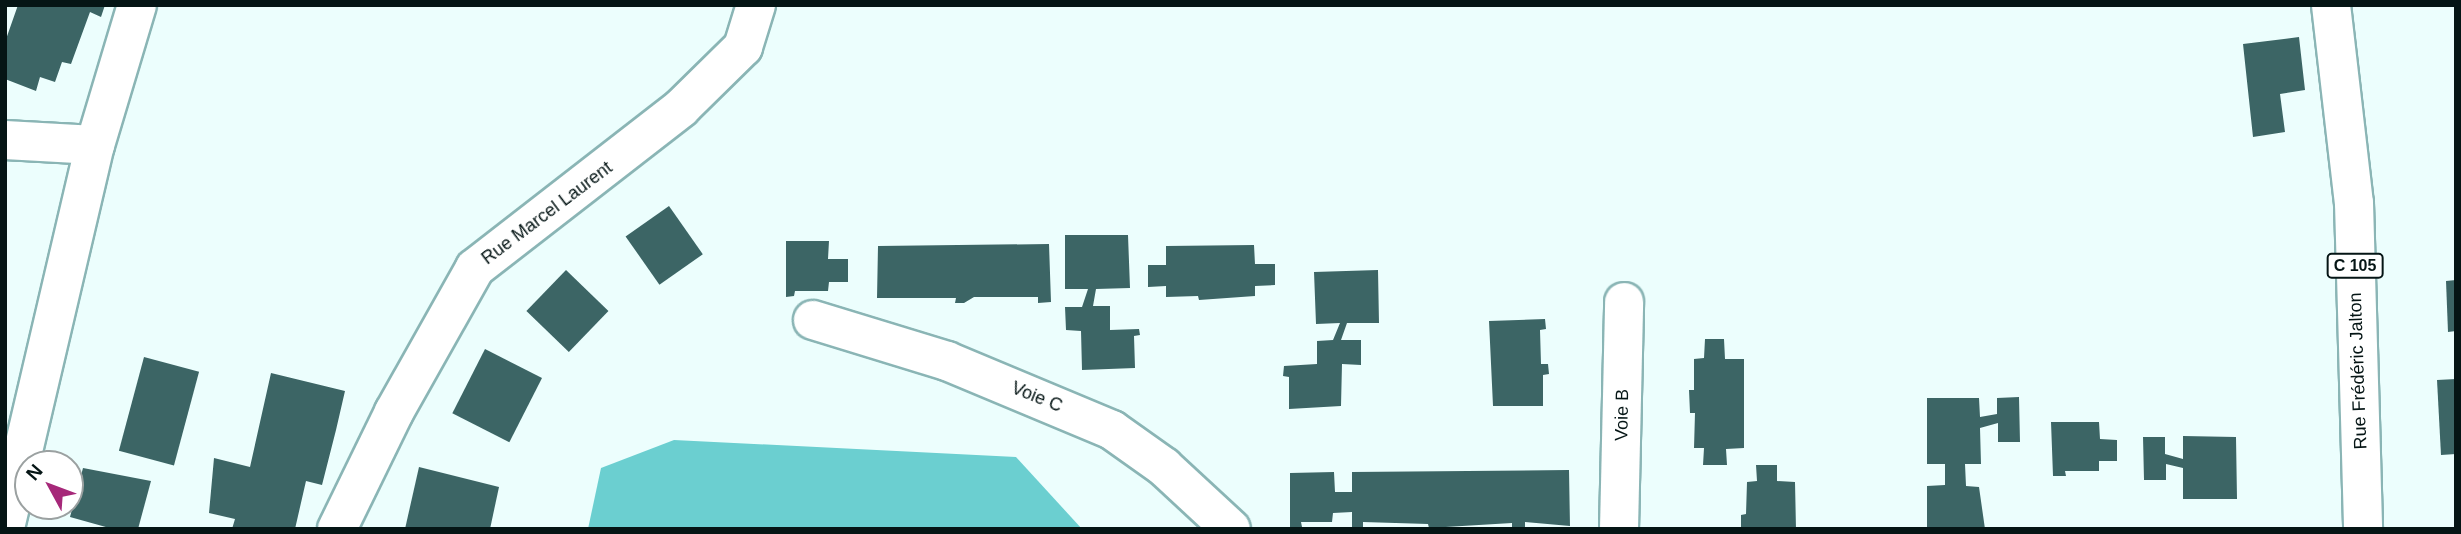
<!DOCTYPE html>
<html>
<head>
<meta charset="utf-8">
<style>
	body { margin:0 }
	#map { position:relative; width:2461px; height:534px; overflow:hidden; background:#ecfefd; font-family:Helvetica,sans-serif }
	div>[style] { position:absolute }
	.forest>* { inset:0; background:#6bcfd0 }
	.building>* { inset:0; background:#3c6565; transform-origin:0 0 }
	.roads { filter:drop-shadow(2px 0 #8ab5b5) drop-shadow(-2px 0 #8ab5b5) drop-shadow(0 2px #8ab5b5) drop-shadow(0 -2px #8ab5b5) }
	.street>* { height:38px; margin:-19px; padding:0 19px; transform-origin:19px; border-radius:19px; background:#fff }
	.primary>* { height:38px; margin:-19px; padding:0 19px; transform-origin:19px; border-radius:19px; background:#fff }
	span { translate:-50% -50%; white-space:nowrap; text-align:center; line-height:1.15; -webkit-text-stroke:7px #fff; paint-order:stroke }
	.shield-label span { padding:2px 5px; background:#fff; border:2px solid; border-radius:5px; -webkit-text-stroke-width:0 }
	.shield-label { font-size:16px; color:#051515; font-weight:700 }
	.street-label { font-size:18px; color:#051515 }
	.frame { position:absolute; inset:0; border:7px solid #051515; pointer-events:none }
	.north { position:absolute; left:14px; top:450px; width:70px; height:70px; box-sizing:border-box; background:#fff; border:2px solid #9ba1a1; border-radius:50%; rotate:311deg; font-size:19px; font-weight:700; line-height:28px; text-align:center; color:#051515 }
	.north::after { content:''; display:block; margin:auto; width:24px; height:32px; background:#a62879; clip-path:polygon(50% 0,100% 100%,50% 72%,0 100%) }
</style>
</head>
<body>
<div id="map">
	<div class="forest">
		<div style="clip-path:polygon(674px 440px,1016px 457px,1082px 529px,588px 529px,601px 468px)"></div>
	</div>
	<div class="building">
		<div style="clip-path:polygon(18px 5px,105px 5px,101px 17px,90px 12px,71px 64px,62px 62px,55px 82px,40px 77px,36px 91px,5px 79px,5px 42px)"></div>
		<div style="clip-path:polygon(2299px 37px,2305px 90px,2280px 94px,2285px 132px,2253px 137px,2243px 44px)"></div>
		<div style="left:669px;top:206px;width:59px;height:53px;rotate:55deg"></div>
		<div style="clip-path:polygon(1065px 235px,1128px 235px,1130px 288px,1096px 289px,1093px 306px,1110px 306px,1110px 330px,1139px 329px,1140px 335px,1134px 336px,1135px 368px,1082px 370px,1081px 331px,1066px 330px,1065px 307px,1082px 307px,1088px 289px,1065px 289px)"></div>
		<div style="clip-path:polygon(786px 241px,829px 241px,828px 259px,848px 259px,848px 282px,829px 282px,828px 291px,795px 291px,794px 296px,786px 297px)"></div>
		<div style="clip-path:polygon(1049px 244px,1051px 302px,1038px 303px,1038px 297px,974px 297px,964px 303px,955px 303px,956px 298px,877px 298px,878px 246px)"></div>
		<div style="clip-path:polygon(1254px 245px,1255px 264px,1275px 264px,1275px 285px,1255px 286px,1255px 296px,1199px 300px,1198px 296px,1166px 297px,1166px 286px,1148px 287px,1148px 265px,1166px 265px,1166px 246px)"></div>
		<div style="left:566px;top:270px;width:59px;height:57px;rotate:44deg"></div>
		<div style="clip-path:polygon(1378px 270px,1379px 323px,1347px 323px,1341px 340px,1361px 340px,1361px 365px,1342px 364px,1341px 406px,1289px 409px,1289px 377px,1283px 376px,1284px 366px,1317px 364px,1317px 341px,1333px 340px,1340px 323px,1316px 324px,1314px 272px)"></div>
		<div style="clip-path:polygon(2456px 280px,2456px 331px,2448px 332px,2446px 281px)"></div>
		<div style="clip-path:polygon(1545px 319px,1546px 329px,1540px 330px,1541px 364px,1548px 364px,1549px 374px,1543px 375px,1543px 406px,1493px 406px,1489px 321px)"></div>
		<div style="clip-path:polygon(1705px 339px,1724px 339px,1725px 359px,1744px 359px,1744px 448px,1726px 449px,1727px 465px,1703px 465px,1704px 448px,1694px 448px,1695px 413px,1690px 413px,1689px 390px,1694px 390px,1694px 359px,1704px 358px)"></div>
		<div style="left:485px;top:349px;width:64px;height:72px;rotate:27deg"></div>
		<div style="left:144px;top:357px;width:57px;height:97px;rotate:15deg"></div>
		<div style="clip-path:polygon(271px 373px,345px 391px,336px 430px,322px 485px,306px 481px,295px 529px,232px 529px,235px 519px,209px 513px,214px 458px,250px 467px)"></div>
		<div style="clip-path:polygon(2456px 379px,2456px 454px,2441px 455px,2437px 380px)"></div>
		<div style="clip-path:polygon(2019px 397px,2020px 442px,1998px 442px,1998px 423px,1980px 428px,1981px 464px,1965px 464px,1966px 486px,1979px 487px,1985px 529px,1927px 529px,1927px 486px,1945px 485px,1945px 464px,1927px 464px,1927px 398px,1979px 398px,1980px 417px,1997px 414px,1997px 398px)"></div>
		<div style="clip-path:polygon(2051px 422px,2099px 422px,2100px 439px,2117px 440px,2117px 461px,2099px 461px,2099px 471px,2065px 471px,2066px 476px,2053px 476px)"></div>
		<div style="clip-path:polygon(2183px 436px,2236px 437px,2237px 499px,2183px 499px,2183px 468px,2166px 464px,2166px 480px,2144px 480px,2143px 437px,2165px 437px,2165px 454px,2183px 459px)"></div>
		<div style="clip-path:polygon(1756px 465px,1777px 465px,1777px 481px,1795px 482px,1796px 529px,1741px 529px,1741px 515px,1746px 514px,1747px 482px,1757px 481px)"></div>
		<div style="clip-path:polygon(419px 467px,499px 487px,490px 529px,405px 529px)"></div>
		<div style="clip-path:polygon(83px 468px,151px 481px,138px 529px,113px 529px,70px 517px)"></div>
		<div style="clip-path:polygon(1569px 470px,1570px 526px,1525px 522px,1525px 527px,1512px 527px,1512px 523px,1429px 528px,1428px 524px,1363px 522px,1363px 528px,1352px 528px,1352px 512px,1333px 513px,1332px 522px,1301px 522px,1302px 527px,1290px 527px,1290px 473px,1334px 472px,1335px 492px,1352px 492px,1352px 472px)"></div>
	</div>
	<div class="roads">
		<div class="street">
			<div style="left:5px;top:140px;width:90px;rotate:3.2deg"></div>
			<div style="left:813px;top:320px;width:140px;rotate:17deg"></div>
			<div style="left:947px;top:361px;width:179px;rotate:22.7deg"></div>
			<div style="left:1112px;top:430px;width:64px;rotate:35.4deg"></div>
			<div style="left:1164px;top:467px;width:91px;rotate:42.8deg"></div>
			<div style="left:5px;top:528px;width:393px;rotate:-76.8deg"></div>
			<div style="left:95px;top:145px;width:146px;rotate:-73.3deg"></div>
			<div style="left:337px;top:529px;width:130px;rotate:-64deg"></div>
			<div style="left:394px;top:412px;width:165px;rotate:-60.6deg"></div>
			<div style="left:475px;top:268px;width:261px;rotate:-37.8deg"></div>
			<div style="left:681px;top:108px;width:87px;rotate:-44.5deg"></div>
			<div style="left:743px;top:47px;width:44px;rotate:-72.8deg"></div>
			<div style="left:1619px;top:529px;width:227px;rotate:-88.7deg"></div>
		</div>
		<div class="primary">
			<div style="left:2331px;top:5px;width:199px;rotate:83.4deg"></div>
			<div style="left:2354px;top:203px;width:326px;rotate:88.4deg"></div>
		</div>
	</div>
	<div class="shield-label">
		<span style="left:2355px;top:266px">C 105</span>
	</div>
	<div class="street-label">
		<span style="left:547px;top:213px;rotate:-37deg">Rue Marcel Laurent</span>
		<span style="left:2358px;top:371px;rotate:-92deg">Rue Frédéric Jalton</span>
		<span style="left:1037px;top:397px;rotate:22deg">Voie C</span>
		<span style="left:1622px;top:415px;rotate:-89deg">Voie B</span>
	</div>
	<div class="frame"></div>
	<div class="north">N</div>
</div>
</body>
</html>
